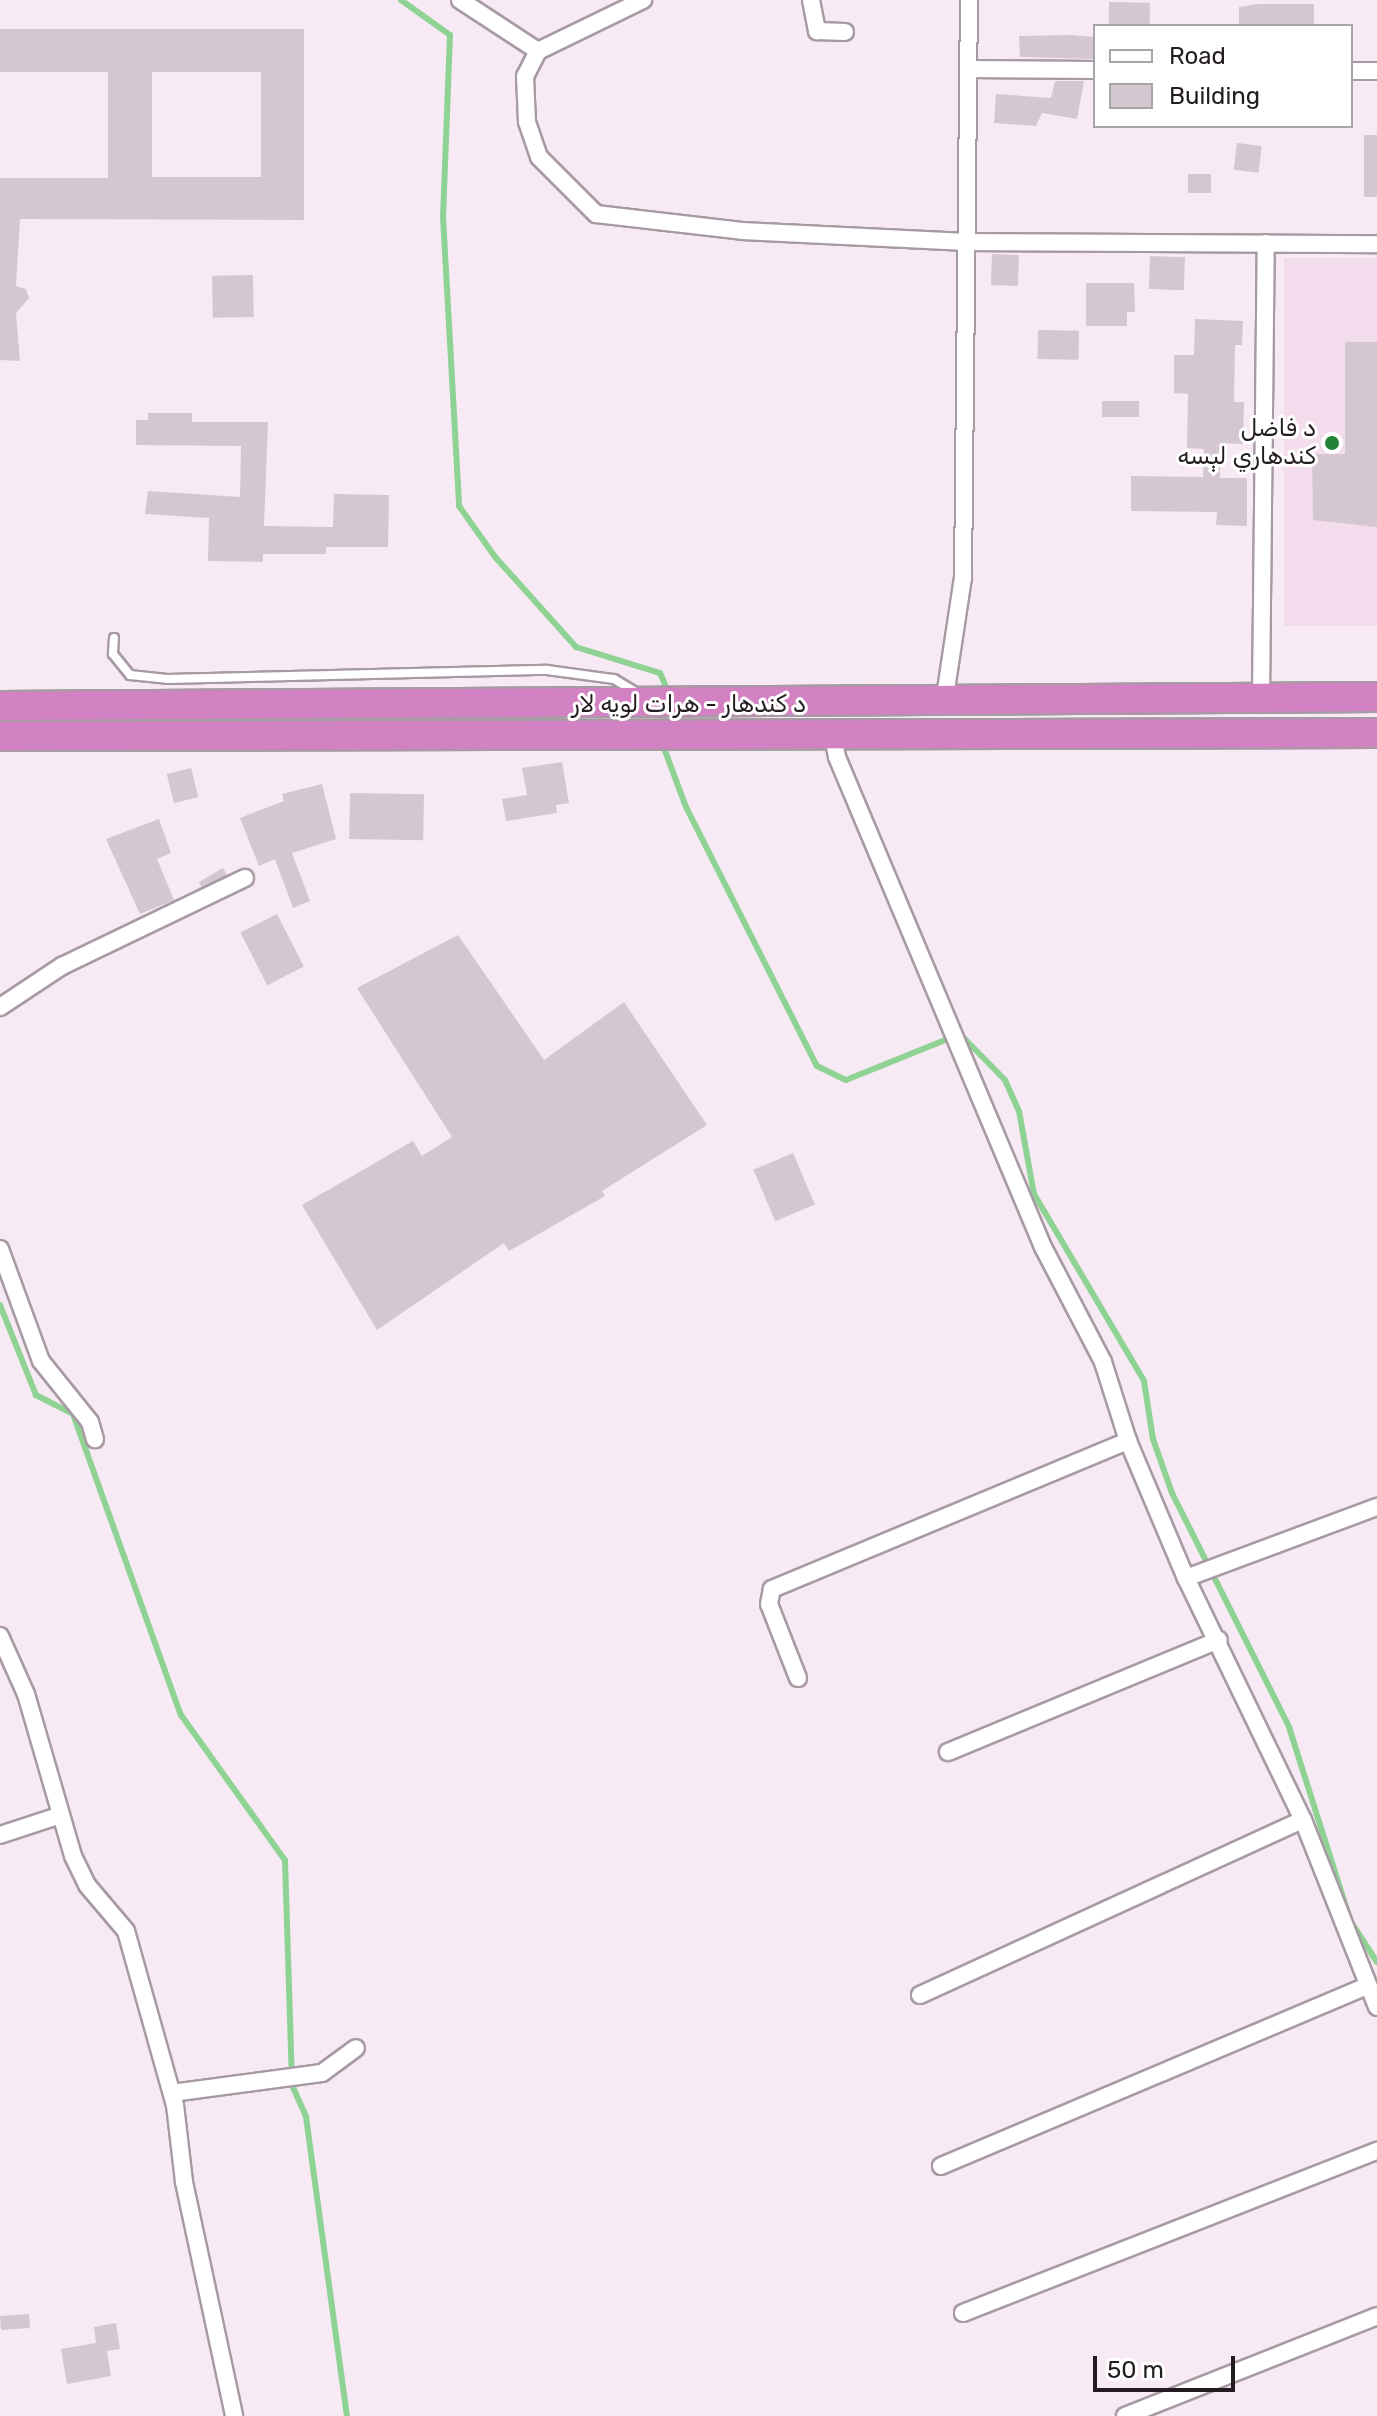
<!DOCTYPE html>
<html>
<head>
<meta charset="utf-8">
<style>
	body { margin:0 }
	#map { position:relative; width:1377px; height:2416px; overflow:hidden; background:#f8eaf4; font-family:Rubik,Vazirmatn,sans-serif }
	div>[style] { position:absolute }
	.built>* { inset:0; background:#f3dded; transform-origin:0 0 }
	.stream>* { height:6px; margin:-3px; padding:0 3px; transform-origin:3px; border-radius:3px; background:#8ed394 }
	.building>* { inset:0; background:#d5c7d1; transform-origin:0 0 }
	.roads { filter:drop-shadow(2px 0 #a89aa4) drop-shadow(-2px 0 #a89aa4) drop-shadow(0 2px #a89aa4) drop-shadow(0 -2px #a89aa4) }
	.service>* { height:8px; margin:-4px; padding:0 4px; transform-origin:4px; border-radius:4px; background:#fff }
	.minor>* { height:16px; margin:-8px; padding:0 8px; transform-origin:8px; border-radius:8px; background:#fff }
	.trunk>* { height:28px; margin:-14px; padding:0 14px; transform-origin:14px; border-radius:14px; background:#d282c2 }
	.dots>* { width:22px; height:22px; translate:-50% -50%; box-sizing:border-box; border:4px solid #fff; border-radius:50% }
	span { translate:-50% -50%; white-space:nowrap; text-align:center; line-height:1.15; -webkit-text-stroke:6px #fff; paint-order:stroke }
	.poi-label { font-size:24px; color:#231d21 }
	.right { translate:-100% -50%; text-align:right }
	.street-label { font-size:24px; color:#231d21 }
	.legend { position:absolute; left:1093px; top:24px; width:260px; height:104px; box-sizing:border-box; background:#fff; border:2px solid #a7a5a6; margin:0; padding:10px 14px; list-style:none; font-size:24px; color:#231d21 }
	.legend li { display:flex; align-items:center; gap:16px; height:40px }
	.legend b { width:40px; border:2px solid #a7a5a6 }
	.scale { position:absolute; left:1093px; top:2356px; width:142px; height:36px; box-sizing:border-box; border:4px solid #231d21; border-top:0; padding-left:10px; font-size:24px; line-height:28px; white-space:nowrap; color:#231d21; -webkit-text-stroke:6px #fff; paint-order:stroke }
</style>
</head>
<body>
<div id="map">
	<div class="built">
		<div style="left:1377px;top:258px;width:368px;height:93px;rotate:90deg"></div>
	</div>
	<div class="stream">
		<div style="left:401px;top:0;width:60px;rotate:35.5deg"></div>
		<div style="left:450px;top:35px;width:182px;rotate:92.2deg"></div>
		<div style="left:443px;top:217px;width:289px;rotate:86.8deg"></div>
		<div style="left:459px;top:506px;width:64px;rotate:54.6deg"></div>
		<div style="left:496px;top:558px;width:120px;rotate:48deg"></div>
		<div style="left:576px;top:647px;width:88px;rotate:17.2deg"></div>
		<div style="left:660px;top:673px;width:12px;rotate:66deg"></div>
		<div style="left:664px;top:748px;width:63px;rotate:69.6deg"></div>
		<div style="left:686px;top:807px;width:290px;rotate:63.2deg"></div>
		<div style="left:817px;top:1066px;width:32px;rotate:26deg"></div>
		<div style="left:846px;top:1080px;width:123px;rotate:-22deg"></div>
		<div style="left:960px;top:1034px;width:64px;rotate:45.6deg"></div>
		<div style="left:1005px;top:1080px;width:34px;rotate:66deg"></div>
		<div style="left:1019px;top:1111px;width:84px;rotate:79.8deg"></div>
		<div style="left:1034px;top:1194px;width:217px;rotate:59.5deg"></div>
		<div style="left:1144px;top:1381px;width:59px;rotate:81.2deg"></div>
		<div style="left:1153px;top:1439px;width:57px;rotate:70.6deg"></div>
		<div style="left:1172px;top:1493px;width:262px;rotate:63.4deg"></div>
		<div style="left:1289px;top:1727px;width:205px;rotate:72.4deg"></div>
		<div style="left:1351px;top:1922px;width:48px;rotate:57deg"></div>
		<div style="left:0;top:1305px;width:97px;rotate:68.2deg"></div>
		<div style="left:36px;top:1395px;width:42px;rotate:27.2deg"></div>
		<div style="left:73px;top:1414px;width:320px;rotate:70.3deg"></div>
		<div style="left:181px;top:1715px;width:178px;rotate:54.4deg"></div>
		<div style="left:285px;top:1860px;width:225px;rotate:88.2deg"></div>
		<div style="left:292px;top:2085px;width:35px;rotate:66deg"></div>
		<div style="left:306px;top:2117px;width:302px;rotate:82.2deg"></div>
	</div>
	<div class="building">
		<div style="left:1109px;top:2px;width:41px;height:24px;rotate:1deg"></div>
		<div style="clip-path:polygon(1258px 4px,1314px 4px,1314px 26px,1239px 26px,1239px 7px)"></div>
		<div style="clip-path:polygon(evenodd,0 29px,304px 29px,304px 220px,20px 219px,16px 286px,26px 289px,29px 298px,16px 313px,20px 361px,0 360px,0 178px,108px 178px,108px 72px,0 72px,0 29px,152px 72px,261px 72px,261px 177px,152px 177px,152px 72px)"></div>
		<div style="clip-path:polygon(1070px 35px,1095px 37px,1095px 59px,1020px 57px,1019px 36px)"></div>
		<div style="clip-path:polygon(1055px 81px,1084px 81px,1077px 119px,1042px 113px,1036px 126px,994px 123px,996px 94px,1051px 98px)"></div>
		<div style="left:1364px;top:135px;width:13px;height:62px"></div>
		<div style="left:1237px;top:143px;width:25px;height:27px;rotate:7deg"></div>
		<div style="left:1188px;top:174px;width:23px;height:19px"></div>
		<div style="left:992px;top:254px;width:27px;height:31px;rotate:2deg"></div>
		<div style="left:1150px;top:256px;width:35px;height:33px;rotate:2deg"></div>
		<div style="left:253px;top:275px;width:42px;height:41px;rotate:89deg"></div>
		<div style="clip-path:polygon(1086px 283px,1134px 283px,1135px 312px,1127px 312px,1127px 326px,1086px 326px)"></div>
		<div style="clip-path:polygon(1195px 319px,1243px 321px,1242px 345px,1235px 345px,1234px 402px,1244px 402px,1243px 444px,1220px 443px,1220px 478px,1247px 478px,1247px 526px,1216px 525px,1217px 512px,1131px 511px,1131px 476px,1203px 477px,1204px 449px,1187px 448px,1188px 394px,1174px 393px,1174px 355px,1194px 355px)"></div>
		<div style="left:1038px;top:330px;width:41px;height:29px;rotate:1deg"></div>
		<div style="clip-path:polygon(1345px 342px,1377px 342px,1377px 527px,1313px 520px,1312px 454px,1345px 454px)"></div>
		<div style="left:1102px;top:401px;width:37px;height:16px"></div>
		<div style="clip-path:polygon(148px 413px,192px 413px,192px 422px,268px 422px,264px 526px,333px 527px,334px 494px,389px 495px,388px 547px,326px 547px,326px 554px,263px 554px,263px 562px,208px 561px,209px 518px,145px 514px,148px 491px,240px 497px,241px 446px,136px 445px,136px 420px,148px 420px)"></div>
		<div style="clip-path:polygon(562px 762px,569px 803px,556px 805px,557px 813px,506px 821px,502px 799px,527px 795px,522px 768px)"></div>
		<div style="left:191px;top:768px;width:30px;height:25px;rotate:76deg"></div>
		<div style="clip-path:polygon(322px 784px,336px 839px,292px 853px,310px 901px,293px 908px,275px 859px,259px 866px,240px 818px,284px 801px,282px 794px)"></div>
		<div style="left:350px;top:793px;width:74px;height:46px;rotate:1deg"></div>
		<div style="clip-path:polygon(159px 819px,171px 853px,157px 859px,174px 900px,140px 914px,106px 839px)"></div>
		<div style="left:223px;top:868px;width:8px;height:28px;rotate:60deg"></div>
		<div style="left:277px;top:914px;width:59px;height:41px;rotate:63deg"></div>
		<div style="clip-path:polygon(458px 935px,544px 1060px,624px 1002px,707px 1125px,602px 1191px,605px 1196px,509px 1251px,504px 1243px,377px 1330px,302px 1205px,413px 1141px,422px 1156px,452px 1137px,357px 988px)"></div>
		<div style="left:793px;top:1153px;width:56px;height:43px;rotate:67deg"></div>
		<div style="left:29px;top:2314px;width:14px;height:29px;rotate:86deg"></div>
		<div style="clip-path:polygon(116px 2323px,120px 2349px,107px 2351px,111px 2376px,67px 2384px,61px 2349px,96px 2343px,94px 2327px)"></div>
	</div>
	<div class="roads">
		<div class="service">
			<div style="left:114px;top:638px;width:16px;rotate:94deg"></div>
			<div style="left:113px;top:654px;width:27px;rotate:51deg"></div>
			<div style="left:130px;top:675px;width:37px;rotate:6deg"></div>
			<div style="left:167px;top:679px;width:380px;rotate:-1.4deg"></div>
			<div style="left:547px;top:670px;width:68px;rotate:7.7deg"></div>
			<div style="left:614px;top:679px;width:27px;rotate:31deg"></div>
		</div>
		<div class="minor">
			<div style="left:460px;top:0;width:93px;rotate:33.2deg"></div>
			<div style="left:538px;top:51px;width:117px;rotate:-25.9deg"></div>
			<div style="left:811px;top:0;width:32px;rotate:79deg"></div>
			<div style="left:817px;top:31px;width:28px;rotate:2deg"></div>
			<div style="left:538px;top:51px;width:28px;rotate:117deg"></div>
			<div style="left:525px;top:76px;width:46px;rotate:87.5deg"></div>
			<div style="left:527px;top:122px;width:37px;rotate:71deg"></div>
			<div style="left:539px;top:157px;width:81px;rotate:45deg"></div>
			<div style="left:596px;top:214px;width:147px;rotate:6.6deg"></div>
			<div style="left:742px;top:231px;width:225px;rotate:2.8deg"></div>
			<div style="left:967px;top:242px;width:410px;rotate:0.3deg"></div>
			<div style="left:968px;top:69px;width:127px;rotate:0.5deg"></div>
			<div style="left:1351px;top:71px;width:26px"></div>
			<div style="left:1261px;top:698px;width:455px;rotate:-89.4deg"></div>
			<div style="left:944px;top:703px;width:126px;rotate:-81.4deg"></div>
			<div style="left:963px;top:578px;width:578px;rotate:-89.41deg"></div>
			<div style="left:832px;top:733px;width:25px;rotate:78deg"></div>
			<div style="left:837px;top:757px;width:532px;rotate:67.2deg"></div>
			<div style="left:1043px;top:1247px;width:130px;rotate:62.4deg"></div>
			<div style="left:1103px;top:1362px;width:83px;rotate:72.4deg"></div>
			<div style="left:1128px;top:1441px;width:149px;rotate:67.1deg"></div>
			<div style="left:1186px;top:1578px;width:269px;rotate:64.2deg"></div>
			<div style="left:1303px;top:1820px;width:201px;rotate:68.4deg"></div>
			<div style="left:0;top:1007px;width:74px;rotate:-33.5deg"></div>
			<div style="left:62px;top:966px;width:203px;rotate:-25.7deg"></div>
			<div style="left:0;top:1249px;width:119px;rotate:69.9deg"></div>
			<div style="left:41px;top:1361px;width:78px;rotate:51.2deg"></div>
			<div style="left:90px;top:1422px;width:18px;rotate:74deg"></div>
			<div style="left:1186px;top:1578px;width:204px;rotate:-20.4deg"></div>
			<div style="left:0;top:1636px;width:64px;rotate:65.9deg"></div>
			<div style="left:26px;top:1694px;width:169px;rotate:73.8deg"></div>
			<div style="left:73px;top:1856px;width:32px;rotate:64deg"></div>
			<div style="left:87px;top:1885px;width:60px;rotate:49.7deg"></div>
			<div style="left:126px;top:1931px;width:181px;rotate:74.3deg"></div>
			<div style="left:175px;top:2105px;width:78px;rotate:83.3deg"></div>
			<div style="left:184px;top:2182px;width:239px;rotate:77.9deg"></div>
			<div style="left:798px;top:1678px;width:79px;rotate:-111.4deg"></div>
			<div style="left:769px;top:1604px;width:15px;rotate:-79deg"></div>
			<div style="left:772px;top:1589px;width:386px;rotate:-22.6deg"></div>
			<div style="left:948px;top:1752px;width:293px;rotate:-22.5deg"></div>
			<div style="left:0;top:1835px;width:64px;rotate:-18.2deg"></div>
			<div style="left:920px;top:1995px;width:421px;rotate:-24.6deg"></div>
			<div style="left:172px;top:2093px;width:151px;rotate:-7.6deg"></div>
			<div style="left:322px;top:2073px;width:42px;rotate:-36.3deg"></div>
			<div style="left:941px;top:2166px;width:462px;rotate:-22.9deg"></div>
			<div style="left:963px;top:2313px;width:445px;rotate:-21.4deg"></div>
			<div style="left:1125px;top:2416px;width:271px;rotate:-21.6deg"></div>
		</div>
		<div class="trunk">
			<div style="left:0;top:706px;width:1377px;rotate:-0.37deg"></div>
			<div style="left:0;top:736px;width:1377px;rotate:-0.12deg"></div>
		</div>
	</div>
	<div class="dots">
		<div style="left:1332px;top:443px;background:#228336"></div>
	</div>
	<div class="poi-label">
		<span class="right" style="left:1316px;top:443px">د فاضل<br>کندهاري لېسه</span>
	</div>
	<div class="street-label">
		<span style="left:689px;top:705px">د کندهار - هرات لويه لار</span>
	</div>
	<ul class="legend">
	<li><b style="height:10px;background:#fff"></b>Road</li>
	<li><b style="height:22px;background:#d5c7d1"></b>Building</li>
	</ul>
	<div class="scale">50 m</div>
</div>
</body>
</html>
